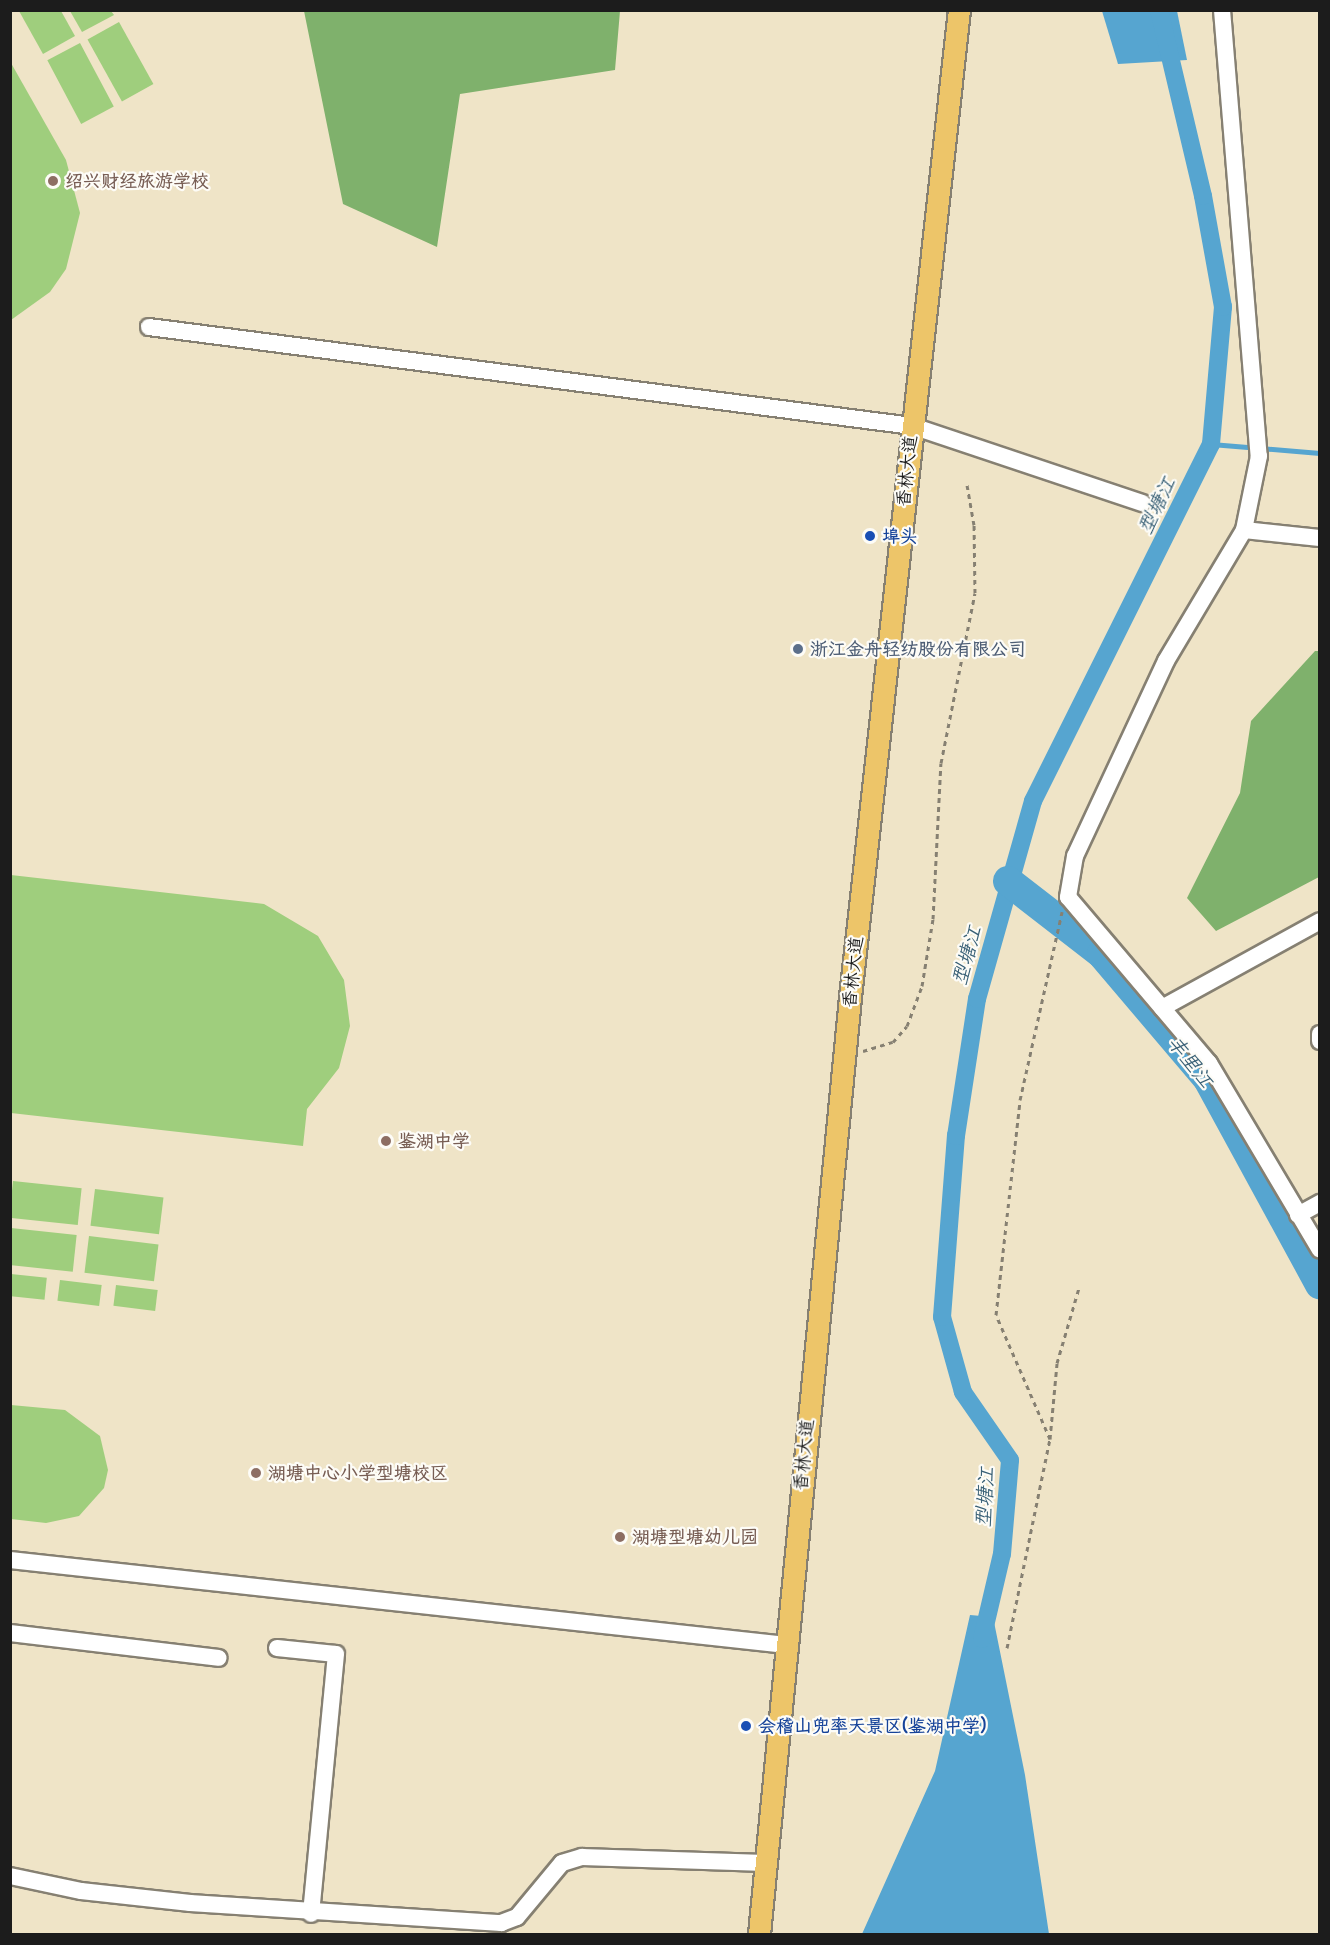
<!DOCTYPE html>
<html>
<head>
<meta charset="utf-8">
<style>
	body { margin:0 }
	#map { position:relative; width:1330px; height:1945px; overflow:hidden; background:#efe4c7; font-family:"Patrick Hand","LXGW WenKai TC",sans-serif }
	div>[style] { position:absolute }
	.green>* { inset:0; background:#9fce7d; transform-origin:0 0 }
	.forest>* { inset:0; background:#7fb16c }
	.water>* { inset:0; background:#56a5d0 }
	.stream>* { height:5px; margin:-2.5px; padding:0 2.5px; transform-origin:2.5px; border-radius:2.5px; background:#56a5d0 }
	.canal>* { height:18px; margin:-9px; padding:0 9px; transform-origin:9px; border-radius:9px; background:#56a5d0 }
	.river>* { height:30px; margin:-15px; padding:0 15px; transform-origin:15px; border-radius:15px; background:#56a5d0 }
	.path>* { height:3px; margin-top:-1.5px; transform-origin:0; background:repeating-linear-gradient(90deg,#868072 0 4.5px,transparent 0 9px) }
	.roads { filter:drop-shadow(2px 0 #868072) drop-shadow(-2px 0 #868072) drop-shadow(0 2px #868072) drop-shadow(0 -2px #868072) }
	.minor>* { height:16px; margin:-8px; padding:0 8px; transform-origin:8px; border-radius:8px; background:#fff }
	.major>* { height:21px; margin:-10.5px; padding:0 10.5px; transform-origin:10.5px; border-radius:10.5px; background:#edc569 }
	.dots>* { width:16px; height:16px; translate:-50% -50%; box-sizing:border-box; border:3px solid #fdfcf7; border-radius:50% }
	span { translate:-50% -50%; white-space:nowrap; text-align:center; line-height:1.15; -webkit-text-stroke:4.5px #fdfcf7; paint-order:stroke }
	.education-label { font-size:18px; color:#785e54; font-weight:700 }
	.left { translate:0 -50%; text-align:left }
	.street-label { font-size:18px; color:#1c1c1c }
	.transit-label { font-size:18px; color:#164399; font-weight:700 }
	.service-label { font-size:18px; color:#4e5e75; font-weight:700 }
	.water-label { font-size:20px; color:#396076; font-style:italic }
	.frame { position:absolute; inset:0; border:12px solid #1c1c1c; pointer-events:none }
</style>
</head>
<body>
<div id="map">
	<div class="green">
		<div style="clip-path:polygon(19px 11px,61px 11px,75px 36px,43px 54px)"></div>
		<div style="clip-path:polygon(70px 11px,111px 11px,114px 15px,82px 32px)"></div>
		<div style="left:119px;top:22px;width:71px;height:36px;rotate:61deg"></div>
		<div style="left:80px;top:43px;width:72px;height:37px;rotate:62deg"></div>
		<div style="clip-path:polygon(11px 63px,66px 160px,80px 213px,66px 269px,50px 292px,11px 320px)"></div>
		<div style="clip-path:polygon(11px 875px,264px 904px,318px 936px,344px 980px,350px 1026px,339px 1068px,307px 1109px,303px 1146px,11px 1113px)"></div>
		<div style="left:13px;top:1181px;width:69px;height:37px;rotate:6deg"></div>
		<div style="left:95px;top:1189px;width:69px;height:37px;rotate:7deg"></div>
		<div style="left:11px;top:1228px;width:66px;height:37px;rotate:6deg"></div>
		<div style="left:89px;top:1236px;width:70px;height:37px;rotate:7deg"></div>
		<div style="left:11px;top:1274px;width:36px;height:22px;rotate:6deg"></div>
		<div style="left:60px;top:1280px;width:42px;height:21px;rotate:7deg"></div>
		<div style="left:116px;top:1285px;width:42px;height:21px;rotate:7deg"></div>
		<div style="clip-path:polygon(11px 1405px,65px 1410px,100px 1436px,108px 1470px,104px 1488px,79px 1516px,46px 1523px,11px 1519px)"></div>
	</div>
	<div class="forest">
		<div style="clip-path:polygon(304px 11px,620px 11px,615px 70px,460px 94px,437px 247px,343px 204px)"></div>
		<div style="clip-path:polygon(1315px 651px,1320px 651px,1319px 877px,1216px 931px,1187px 898px,1240px 793px,1251px 721px)"></div>
	</div>
	<div class="water">
		<div style="clip-path:polygon(1102px 11px,1177px 11px,1187px 60px,1118px 64px)"></div>
		<div style="clip-path:polygon(970px 1615px,993px 1617px,1025px 1775px,1049px 1934px,862px 1934px,935px 1771px)"></div>
	</div>
	<div class="stream">
		<div style="left:1211px;top:444px;width:109px;rotate:4.7deg"></div>
	</div>
	<div class="canal">
		<div style="left:982px;top:1639px;width:87px;rotate:-76.8deg"></div>
		<div style="left:1002px;top:1554px;width:94px;rotate:-85.1deg"></div>
		<div style="left:1010px;top:1460px;width:83px;rotate:-124.7deg"></div>
		<div style="left:963px;top:1392px;width:78px;rotate:-105.6deg"></div>
		<div style="left:942px;top:1317px;width:182px;rotate:-85.6deg"></div>
		<div style="left:956px;top:1136px;width:139px;rotate:-81.3deg"></div>
		<div style="left:977px;top:999px;width:206px;rotate:-74.2deg"></div>
		<div style="left:1033px;top:801px;width:399px;rotate:-63.5deg"></div>
		<div style="left:1211px;top:444px;width:138px;rotate:-85deg"></div>
		<div style="left:1223px;top:307px;width:113px;rotate:-100.2deg"></div>
		<div style="left:1203px;top:196px;width:191px;rotate:-103.3deg"></div>
	</div>
	<div class="river">
		<div style="left:1008px;top:881px;width:119px;rotate:37.8deg"></div>
		<div style="left:1102px;top:954px;width:164px;rotate:49.7deg"></div>
		<div style="left:1208px;top:1079px;width:234px;rotate:61.4deg"></div>
	</div>
	<div class="path">
		<div style="left:863px;top:1051px;width:31px;rotate:-17deg"></div>
		<div style="left:893px;top:1042px;width:21px;rotate:-49deg"></div>
		<div style="left:907px;top:1026px;width:43px;rotate:-69.4deg"></div>
		<div style="left:922px;top:986px;width:68px;rotate:-80.7deg"></div>
		<div style="left:933px;top:919px;width:156px;rotate:-87.1deg"></div>
		<div style="left:941px;top:763px;width:173px;rotate:-78.7deg"></div>
		<div style="left:975px;top:593px;width:68px;rotate:-90.8deg"></div>
		<div style="left:974px;top:525px;width:41px;rotate:-99.9deg"></div>
		<div style="left:1050px;top:1439px;width:135px;rotate:-113.5deg"></div>
		<div style="left:996px;top:1315px;width:216px;rotate:-83.6deg"></div>
		<div style="left:1020px;top:1100px;width:193px;rotate:-77.4deg"></div>
		<div style="left:1007px;top:1648px;width:213px;rotate:-78.4deg"></div>
		<div style="left:1050px;top:1439px;width:76px;rotate:-84.7deg"></div>
		<div style="left:1057px;top:1363px;width:78px;rotate:-73.7deg"></div>
	</div>
	<div class="roads">
		<div class="minor">
			<div style="left:1222px;top:10px;width:448px;rotate:85.3deg"></div>
			<div style="left:1259px;top:456px;width:76px;rotate:101.5deg"></div>
			<div style="left:1244px;top:530px;width:152px;rotate:120.8deg"></div>
			<div style="left:1166px;top:661px;width:215px;rotate:115deg"></div>
			<div style="left:1075px;top:856px;width:42px;rotate:99.7deg"></div>
			<div style="left:1068px;top:897px;width:218px;rotate:49.7deg"></div>
			<div style="left:1209px;top:1063px;width:217px;rotate:59.3deg"></div>
			<div style="left:149px;top:327px;width:769px;rotate:7.39deg"></div>
			<div style="left:912px;top:426px;width:243px;rotate:18.5deg"></div>
			<div style="left:1244px;top:530px;width:76px;rotate:6deg"></div>
			<div style="left:1162px;top:1008px;width:180px;rotate:-28.8deg"></div>
			<div style="left:1320px;top:1034px;width:7px;rotate:90deg"></div>
			<div style="left:1298px;top:1215px;width:25px;rotate:-29deg"></div>
			<div style="left:10px;top:1560px;width:781px;rotate:6.25deg"></div>
			<div style="left:10px;top:1633px;width:210px;rotate:6.8deg"></div>
			<div style="left:277px;top:1648px;width:59px;rotate:5.8deg"></div>
			<div style="left:336px;top:1654px;width:261px;rotate:95.5deg"></div>
			<div style="left:10px;top:1876px;width:73px;rotate:11.9deg"></div>
			<div style="left:81px;top:1891px;width:110px;rotate:6.3deg"></div>
			<div style="left:190px;top:1903px;width:312px;rotate:3.7deg"></div>
			<div style="left:501px;top:1923px;width:17px;rotate:-21deg"></div>
			<div style="left:517px;top:1917px;width:70px;rotate:-50.2deg"></div>
			<div style="left:562px;top:1863px;width:21px;rotate:-17deg"></div>
			<div style="left:582px;top:1857px;width:183px;rotate:1.9deg"></div>
		</div>
		<div class="major">
			<div style="left:759px;top:1934px;width:941px;rotate:-84.45deg"></div>
			<div style="left:850px;top:997px;width:993px;rotate:-83.7deg"></div>
		</div>
	</div>
	<div class="dots">
		<div style="left:53px;top:181px;background:#8d6e63"></div>
		<div style="left:870px;top:536px;background:#1a4fb4"></div>
		<div style="left:798px;top:649px;background:#5c6f8a"></div>
		<div style="left:386px;top:1141px;background:#8d6e63"></div>
		<div style="left:256px;top:1473px;background:#8d6e63"></div>
		<div style="left:620px;top:1537px;background:#8d6e63"></div>
		<div style="left:746px;top:1726px;background:#1a4fb4"></div>
	</div>
	<div class="education-label">
		<span class="left" style="left:65px;top:181px">绍兴财经旅游学校</span>
		<span class="left" style="left:398px;top:1141px">鉴湖中学</span>
		<span class="left" style="left:268px;top:1473px">湖塘中心小学型塘校区</span>
		<span class="left" style="left:632px;top:1537px">湖塘型塘幼儿园</span>
	</div>
	<div class="street-label">
		<span style="left:907px;top:471px;rotate:-84deg">香林大道</span>
		<span style="left:853px;top:972px;rotate:-84deg">香林大道</span>
		<span style="left:804px;top:1455px;rotate:-84deg">香林大道</span>
	</div>
	<div class="transit-label">
		<span class="left" style="left:882px;top:536px">埠头</span>
		<span class="left" style="left:758px;top:1726px">会稽山兜率天景区(鉴湖中学)</span>
	</div>
	<div class="service-label">
		<span class="left" style="left:810px;top:649px">浙江金舟轻纺股份有限公司</span>
	</div>
	<div class="water-label">
		<span style="left:1156px;top:505px;rotate:-64deg">型塘江</span>
		<span style="left:966px;top:955px;rotate:-74deg">型塘江</span>
		<span style="left:1191px;top:1061px;rotate:52deg">丰里江</span>
		<span style="left:984px;top:1497px;rotate:-86deg">型塘江</span>
	</div>
	<div class="frame"></div>
</div>
</body>
</html>
